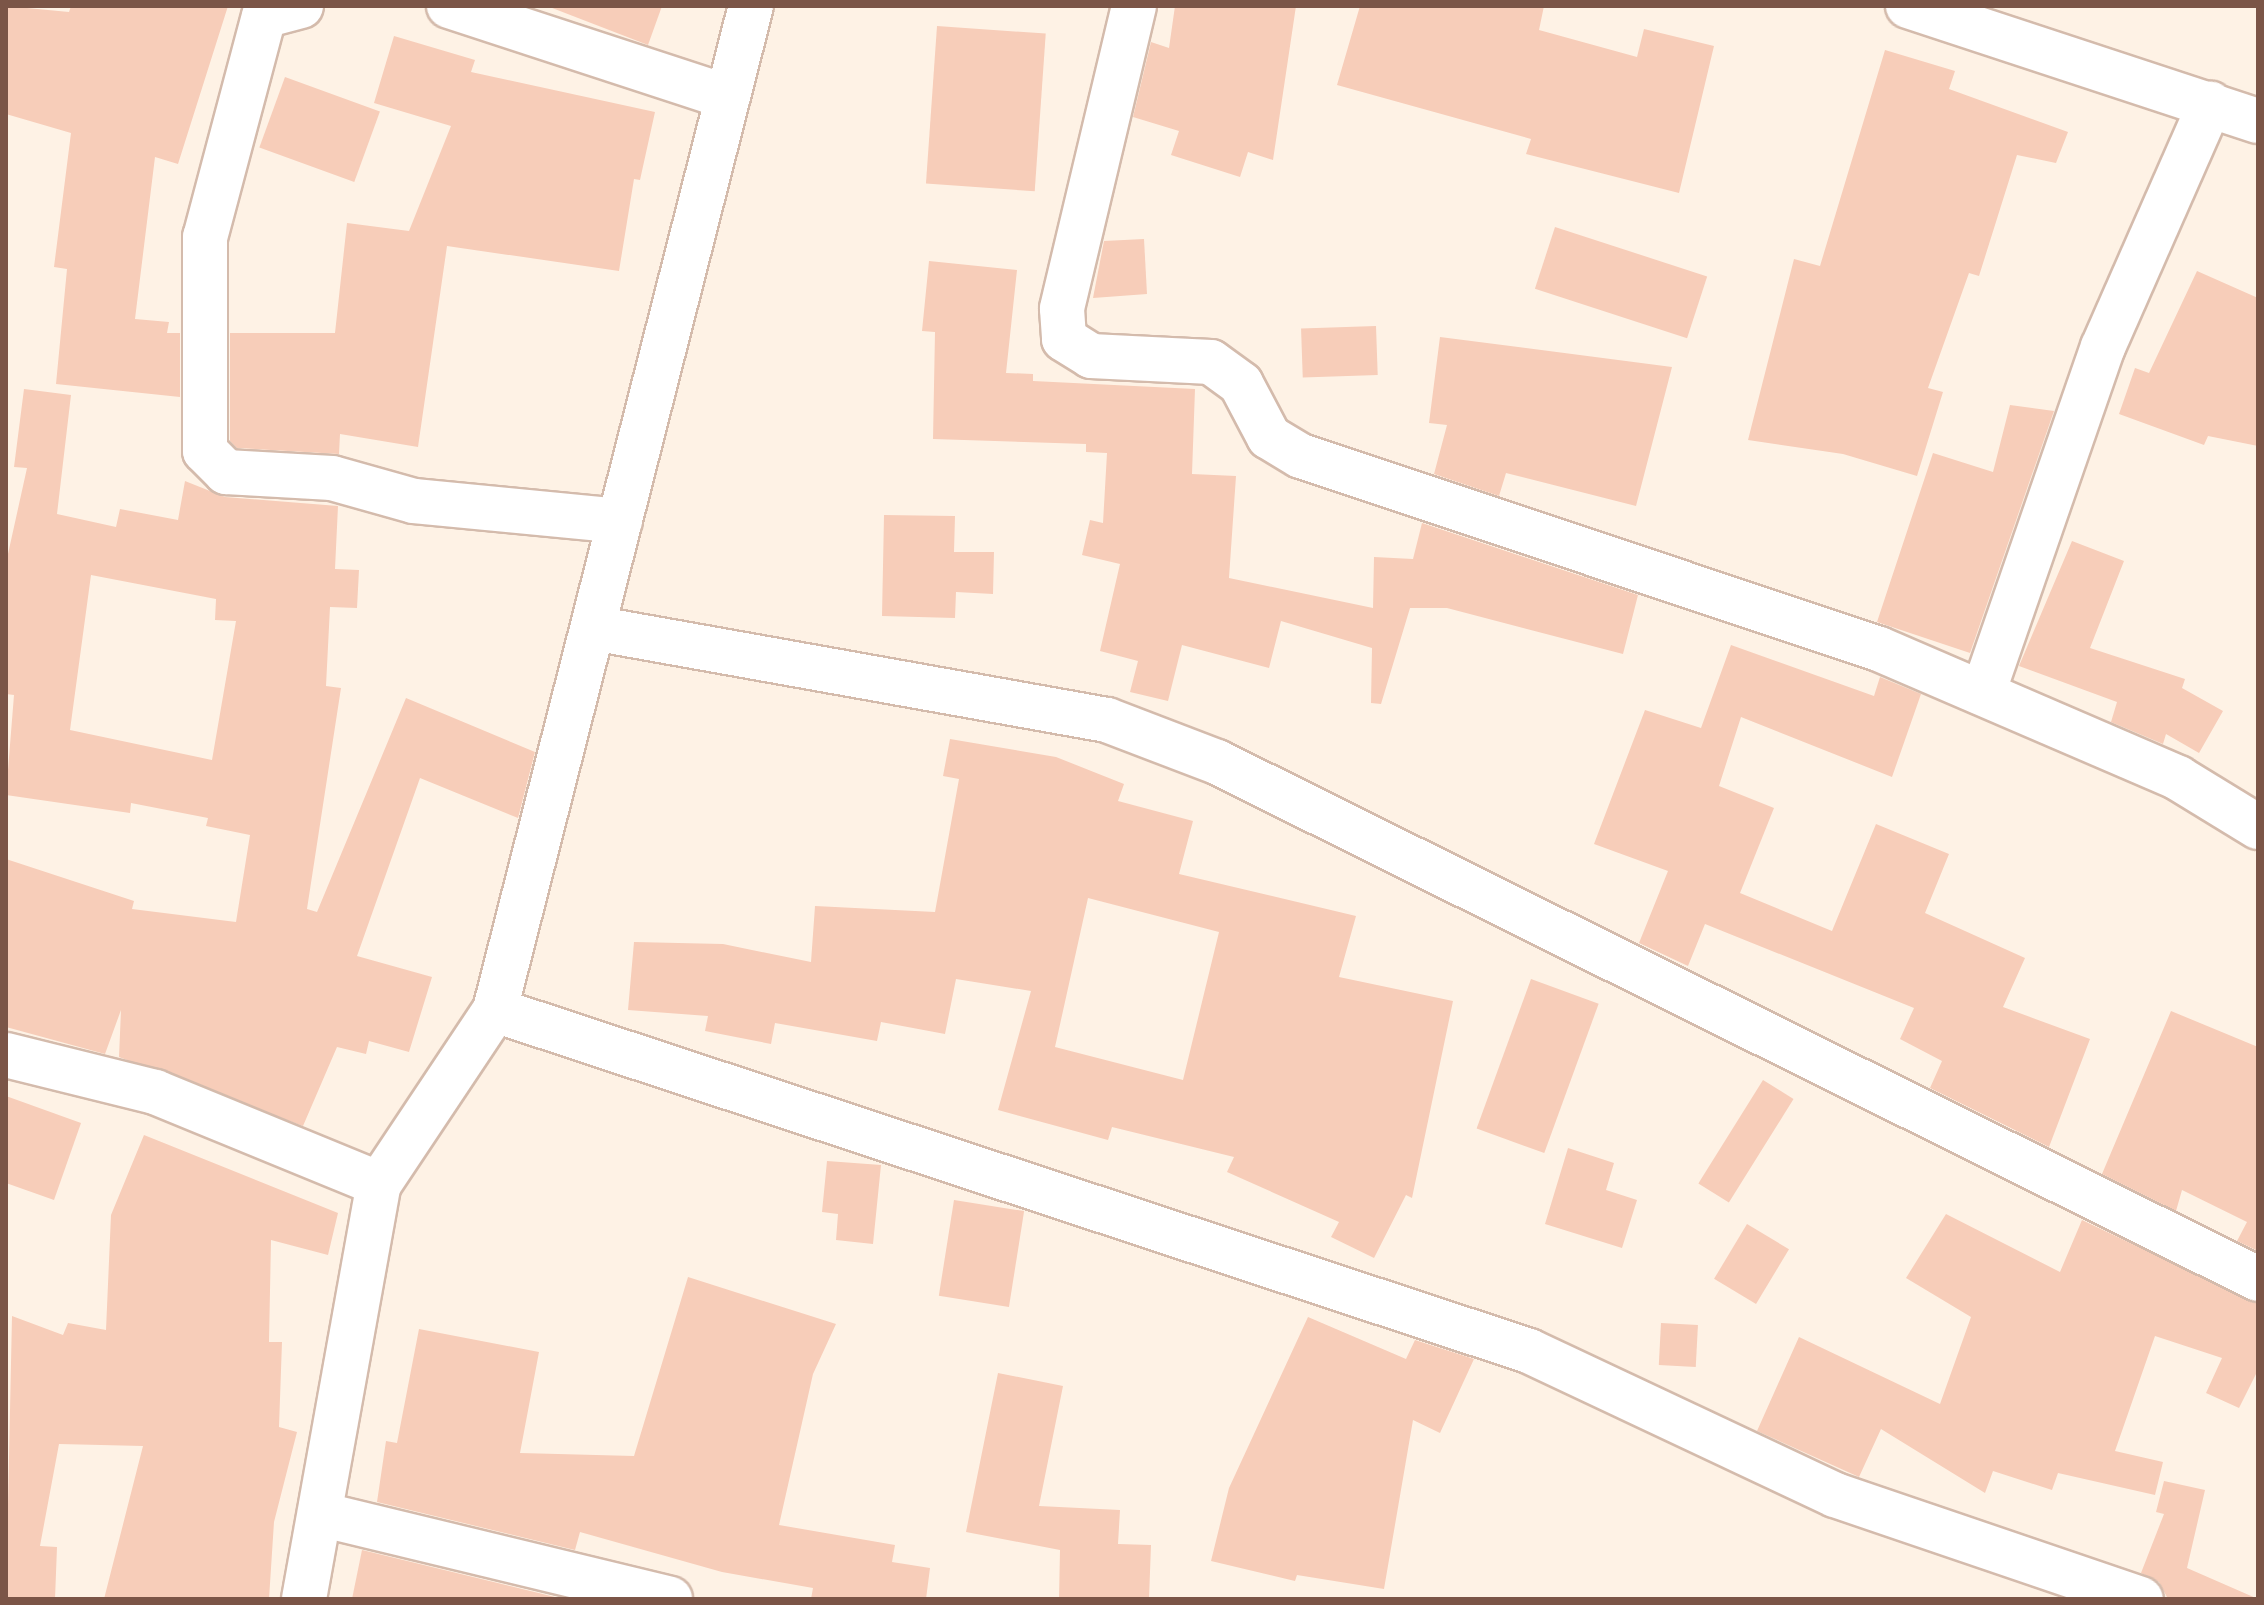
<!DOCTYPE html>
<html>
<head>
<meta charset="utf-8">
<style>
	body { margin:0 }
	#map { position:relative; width:2264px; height:1605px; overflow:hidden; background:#fef2e5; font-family:Poppins,sans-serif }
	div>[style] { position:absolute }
	.building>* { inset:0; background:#f7cdb9; transform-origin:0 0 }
	.roads { filter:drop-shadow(2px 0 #d4bbac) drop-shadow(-2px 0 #d4bbac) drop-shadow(0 2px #d4bbac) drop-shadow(0 -2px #d4bbac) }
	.street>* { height:44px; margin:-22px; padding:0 22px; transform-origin:22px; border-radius:22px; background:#fff }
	span { translate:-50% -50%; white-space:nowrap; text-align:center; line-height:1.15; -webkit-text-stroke:6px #fff7ed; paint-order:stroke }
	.frame { position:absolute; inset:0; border:8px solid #7b5547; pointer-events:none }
</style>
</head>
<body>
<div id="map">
	<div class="building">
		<div style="clip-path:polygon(6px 6px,69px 12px,71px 6px,228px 6px,178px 164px,155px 157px,135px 319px,169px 322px,167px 333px,180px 333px,180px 397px,56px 384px,67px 269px,54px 267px,71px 133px,6px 114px)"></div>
		<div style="clip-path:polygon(547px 6px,662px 6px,648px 45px)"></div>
		<div style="clip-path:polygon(1175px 6px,1296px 6px,1273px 160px,1248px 152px,1240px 177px,1171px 155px,1179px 131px,1133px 117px,1151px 42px,1169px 48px)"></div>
		<div style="clip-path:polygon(1360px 6px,1544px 6px,1539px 30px,1637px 57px,1644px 29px,1714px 46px,1679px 193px,1526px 154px,1531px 139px,1337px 85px)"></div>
		<div style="left:937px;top:26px;width:109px;height:158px;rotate:4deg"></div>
		<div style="clip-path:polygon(394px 36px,475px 60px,471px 72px,655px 112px,640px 180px,634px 179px,619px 271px,447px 246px,418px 447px,340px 434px,339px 454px,237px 448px,230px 441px,230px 333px,335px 333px,347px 223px,409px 231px,451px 126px,374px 103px)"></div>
		<div style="clip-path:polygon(1885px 50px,1955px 71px,1949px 89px,2068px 132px,2056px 163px,2017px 155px,1979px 276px,1969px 273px,1928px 388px,1943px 392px,1917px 476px,1843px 454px,1748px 440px,1794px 259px,1820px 266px)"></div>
		<div style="left:285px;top:77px;width:101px;height:75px;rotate:20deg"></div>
		<div style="left:1555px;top:227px;width:160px;height:65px;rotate:18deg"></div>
		<div style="clip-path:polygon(1144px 239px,1147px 294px,1093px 298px,1104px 241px)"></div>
		<div style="clip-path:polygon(929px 261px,1017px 270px,1006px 373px,1033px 374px,1033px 381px,1195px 389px,1192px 474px,1236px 476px,1229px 578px,1373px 608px,1374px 557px,1413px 559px,1422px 523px,1638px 595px,1623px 654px,1447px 608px,1410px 608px,1381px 704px,1371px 703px,1372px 648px,1281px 621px,1269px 668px,1182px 645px,1168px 701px,1130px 692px,1138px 661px,1100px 651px,1120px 564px,1082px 555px,1090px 520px,1103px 523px,1107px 453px,1086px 452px,1086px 444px,933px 439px,935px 332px,922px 331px)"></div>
		<div style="clip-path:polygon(2197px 271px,2258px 298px,2258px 446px,2208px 436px,2204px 445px,2119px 414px,2135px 368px,2149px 373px)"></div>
		<div style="left:1376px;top:326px;width:49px;height:75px;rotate:88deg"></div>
		<div style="clip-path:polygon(1440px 337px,1672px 367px,1636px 506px,1506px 473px,1499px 496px,1434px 474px,1447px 425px,1429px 423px)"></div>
		<div style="clip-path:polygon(evenodd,24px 389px,71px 395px,57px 514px,116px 527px,120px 509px,178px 520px,185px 481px,225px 497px,338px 506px,335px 569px,359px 570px,357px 608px,330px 607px,326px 686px,341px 688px,307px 909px,317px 912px,406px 698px,535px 752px,518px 818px,420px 778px,357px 956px,432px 977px,409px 1052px,369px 1041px,366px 1054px,337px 1047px,303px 1126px,119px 1057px,121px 1010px,105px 1054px,6px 1027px,6px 859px,134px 901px,132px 909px,236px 922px,250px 835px,206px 826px,208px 818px,131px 803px,130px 813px,6px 795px,14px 695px,6px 694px,6px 563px,27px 468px,14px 467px,24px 389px,91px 575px,216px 599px,215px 620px,236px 621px,212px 760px,70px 730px,91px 575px)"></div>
		<div style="clip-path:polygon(2010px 405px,2054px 411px,1970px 653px,1877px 622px,1933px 453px,1993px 472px)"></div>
		<div style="clip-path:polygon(884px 515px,955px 516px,954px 552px,994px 552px,993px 594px,956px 592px,955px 618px,882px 616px)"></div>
		<div style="clip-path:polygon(2072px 541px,2124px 561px,2090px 648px,2185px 679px,2182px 688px,2223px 711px,2199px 753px,2166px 734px,2163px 744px,2111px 722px,2117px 702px,2019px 666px)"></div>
		<div style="clip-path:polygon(1731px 645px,1874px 696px,1880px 677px,1921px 694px,1892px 777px,1741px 717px,1719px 786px,1774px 808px,1740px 893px,1832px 931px,1876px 824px,1949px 854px,1925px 913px,2025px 958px,2003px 1007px,2090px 1039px,2049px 1147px,1930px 1088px,1942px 1061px,1900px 1039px,1914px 1008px,1705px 924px,1688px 966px,1639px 943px,1668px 871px,1594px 844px,1645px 710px,1701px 728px)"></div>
		<div style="clip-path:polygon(evenodd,950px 739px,1056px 757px,1124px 784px,1118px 801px,1193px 821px,1179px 874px,1356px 916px,1339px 977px,1453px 1001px,1412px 1198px,1406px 1195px,1374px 1258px,1331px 1237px,1339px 1222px,1227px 1172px,1234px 1157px,1112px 1127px,1108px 1140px,998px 1110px,1031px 991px,956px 979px,945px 1034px,881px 1022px,877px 1041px,775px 1023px,771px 1044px,705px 1031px,708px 1016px,628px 1010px,634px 942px,723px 944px,811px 962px,815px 906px,935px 912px,959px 779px,943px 776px,950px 739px,1088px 898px,1219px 932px,1183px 1080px,1055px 1047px,1088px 898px)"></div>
		<div style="left:1531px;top:979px;width:72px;height:159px;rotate:20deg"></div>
		<div style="clip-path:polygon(2171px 1011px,2258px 1047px,2258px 1251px,2237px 1241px,2247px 1222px,2182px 1190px,2176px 1211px,2102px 1174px)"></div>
		<div style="left:1763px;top:1080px;width:36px;height:122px;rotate:32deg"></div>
		<div style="clip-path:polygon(6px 1096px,81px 1123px,54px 1200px,6px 1183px)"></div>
		<div style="clip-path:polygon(144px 1135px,338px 1213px,328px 1255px,271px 1240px,269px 1342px,282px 1342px,279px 1427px,297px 1432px,274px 1522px,269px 1599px,104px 1599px,143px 1446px,59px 1444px,40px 1546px,57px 1547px,55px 1599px,6px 1599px,12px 1316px,63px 1335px,68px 1323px,106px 1330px,111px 1215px)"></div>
		<div style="clip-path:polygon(1568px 1148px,1614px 1163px,1606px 1190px,1637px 1200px,1622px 1248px,1545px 1224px)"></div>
		<div style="clip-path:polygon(827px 1161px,881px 1165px,873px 1244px,836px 1240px,838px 1214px,822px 1212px)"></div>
		<div style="left:954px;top:1200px;width:71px;height:97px;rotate:9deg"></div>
		<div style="clip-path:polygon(1946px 1214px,2060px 1272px,2082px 1220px,2258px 1304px,2258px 1370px,2239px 1408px,2206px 1393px,2222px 1358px,2155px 1336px,2115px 1451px,2163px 1462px,2155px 1495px,2058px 1473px,2052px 1490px,1993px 1471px,1985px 1493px,1881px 1429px,1859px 1477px,1757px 1431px,1799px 1337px,1940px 1404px,1971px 1317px,1906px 1278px)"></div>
		<div style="left:1747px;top:1224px;width:49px;height:64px;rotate:31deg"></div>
		<div style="clip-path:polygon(688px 1277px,836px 1324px,813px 1374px,779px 1525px,895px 1545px,892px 1562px,930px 1568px,926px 1599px,811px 1599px,813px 1588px,722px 1572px,580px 1532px,575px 1550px,377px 1502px,386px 1441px,397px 1443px,419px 1329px,539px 1352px,520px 1453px,634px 1456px)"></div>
		<div style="clip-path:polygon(1308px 1317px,1406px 1359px,1415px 1340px,1474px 1359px,1440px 1433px,1413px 1420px,1384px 1589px,1297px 1575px,1295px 1581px,1211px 1561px,1229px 1488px)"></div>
		<div style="left:1661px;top:1323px;width:37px;height:42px;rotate:3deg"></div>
		<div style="clip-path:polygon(998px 1373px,1063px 1386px,1039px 1506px,1120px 1510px,1118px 1544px,1151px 1545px,1149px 1599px,1059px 1599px,1060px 1550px,966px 1532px)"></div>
		<div style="clip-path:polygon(2164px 1481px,2205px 1490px,2187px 1568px,2258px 1599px,2168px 1599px,2159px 1582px,2141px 1573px,2164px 1514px,2156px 1512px)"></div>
		<div style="clip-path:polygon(362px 1550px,559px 1598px,352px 1599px)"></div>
	</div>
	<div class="roads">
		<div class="street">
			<div style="left:301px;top:6px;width:38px;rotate:165deg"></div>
			<div style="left:264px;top:16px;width:229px;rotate:104.9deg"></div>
			<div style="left:205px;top:237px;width:214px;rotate:90deg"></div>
			<div style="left:205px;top:451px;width:30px;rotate:45deg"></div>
			<div style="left:226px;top:472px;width:106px;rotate:3.2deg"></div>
			<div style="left:332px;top:478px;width:85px;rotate:15.7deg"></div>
			<div style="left:414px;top:501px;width:207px;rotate:5.5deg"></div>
			<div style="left:449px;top:6px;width:293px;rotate:18.1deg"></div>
			<div style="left:1134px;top:6px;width:311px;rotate:103.4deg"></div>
			<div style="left:1062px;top:309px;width:30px;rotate:86deg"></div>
			<div style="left:1064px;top:339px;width:32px;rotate:32deg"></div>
			<div style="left:1091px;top:356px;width:120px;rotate:2.9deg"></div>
			<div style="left:1211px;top:362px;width:37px;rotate:36deg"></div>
			<div style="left:1241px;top:384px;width:60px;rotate:62.2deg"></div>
			<div style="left:1269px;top:437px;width:37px;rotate:31deg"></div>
			<div style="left:1301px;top:456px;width:609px;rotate:18.46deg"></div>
			<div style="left:1879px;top:649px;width:326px;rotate:23.3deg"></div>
			<div style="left:2178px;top:778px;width:94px;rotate:31.5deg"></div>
			<div style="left:1908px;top:6px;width:368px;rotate:18.2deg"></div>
			<div style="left:593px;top:628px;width:522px;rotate:10.15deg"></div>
			<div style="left:1107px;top:720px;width:118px;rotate:20.9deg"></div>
			<div style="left:1217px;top:762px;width:1162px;rotate:26.41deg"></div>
			<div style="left:1983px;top:693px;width:366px;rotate:-70.9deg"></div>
			<div style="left:2103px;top:347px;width:266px;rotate:-66.2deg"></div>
			<div style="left:495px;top:1010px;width:1089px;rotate:18.25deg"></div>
			<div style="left:1529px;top:1351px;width:338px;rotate:25.2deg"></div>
			<div style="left:1835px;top:1495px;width:323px;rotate:18.8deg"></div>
			<div style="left:6px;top:1055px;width:154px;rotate:13.9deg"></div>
			<div style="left:155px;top:1092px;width:242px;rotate:22.3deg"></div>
			<div style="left:324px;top:1515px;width:356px;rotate:13.6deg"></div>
			<div style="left:304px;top:1599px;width:422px;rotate:-79.8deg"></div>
			<div style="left:379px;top:1184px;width:209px;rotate:-56.3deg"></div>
			<div style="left:495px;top:1010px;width:1036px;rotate:-75.7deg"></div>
		</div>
	</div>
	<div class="frame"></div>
</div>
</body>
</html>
